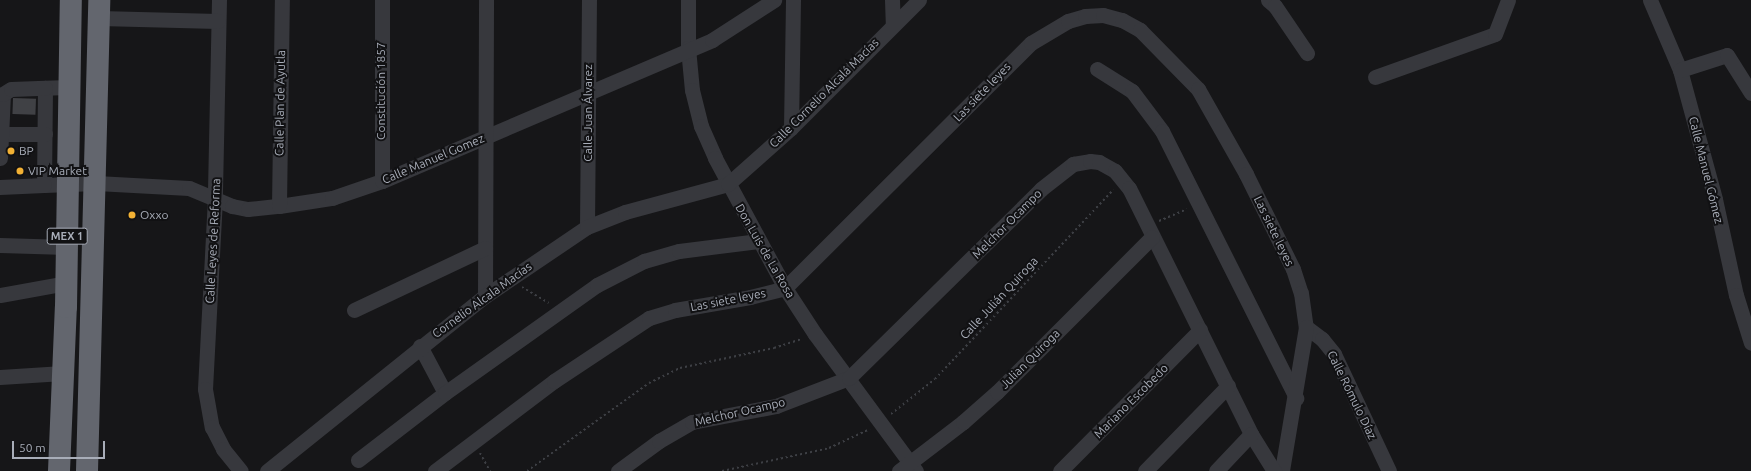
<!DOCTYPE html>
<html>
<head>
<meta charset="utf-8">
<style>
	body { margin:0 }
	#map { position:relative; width:1751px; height:471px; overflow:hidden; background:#161618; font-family:Ubuntu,sans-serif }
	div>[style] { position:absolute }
	.building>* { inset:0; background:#404145; transform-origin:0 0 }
	.path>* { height:2px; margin-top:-1px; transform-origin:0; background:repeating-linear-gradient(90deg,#3d3f44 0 2px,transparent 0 5px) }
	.minor>* { height:15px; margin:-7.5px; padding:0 7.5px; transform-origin:7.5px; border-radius:7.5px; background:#37383d }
	.highway>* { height:22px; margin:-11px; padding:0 11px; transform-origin:11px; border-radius:11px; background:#63666e }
	.dots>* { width:11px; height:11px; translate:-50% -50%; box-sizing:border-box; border:2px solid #111113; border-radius:50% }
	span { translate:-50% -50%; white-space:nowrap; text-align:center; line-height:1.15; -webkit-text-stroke:4px #111113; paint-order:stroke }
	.shield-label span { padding:1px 3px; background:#111113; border:1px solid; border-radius:3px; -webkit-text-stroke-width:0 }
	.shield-label { font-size:11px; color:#a8adb8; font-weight:700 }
	.street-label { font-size:12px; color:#a8adb8 }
	.poi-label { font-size:12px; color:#a8adb8 }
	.left { translate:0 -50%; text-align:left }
	.scale { position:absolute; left:12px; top:441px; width:93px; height:18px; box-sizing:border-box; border:2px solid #a8adb8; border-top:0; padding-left:5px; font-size:12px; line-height:14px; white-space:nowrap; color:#a8adb8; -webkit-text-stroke:3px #111113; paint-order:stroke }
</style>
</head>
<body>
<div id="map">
	<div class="building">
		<div style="left:13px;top:98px;width:23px;height:16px;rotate:2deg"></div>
	</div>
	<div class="path">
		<div style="left:1159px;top:221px;width:30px;rotate:-23deg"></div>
		<div style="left:522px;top:287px;width:31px;rotate:31deg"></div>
		<div style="left:891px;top:414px;width:56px;rotate:-38.5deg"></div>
		<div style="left:935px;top:379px;width:260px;rotate:-46.7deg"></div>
		<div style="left:480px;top:453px;width:21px;rotate:61deg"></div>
		<div style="left:527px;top:471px;width:150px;rotate:-35.8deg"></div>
		<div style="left:649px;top:383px;width:34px;rotate:-26deg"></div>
		<div style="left:680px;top:368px;width:96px;rotate:-12deg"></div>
		<div style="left:774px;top:348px;width:29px;rotate:-18deg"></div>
		<div style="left:722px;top:471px;width:109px;rotate:-12.1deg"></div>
		<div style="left:829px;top:448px;width:45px;rotate:-24.9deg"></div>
	</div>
	<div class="minor">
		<div style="left:219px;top:0;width:198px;rotate:91.2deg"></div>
		<div style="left:215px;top:198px;width:191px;rotate:93deg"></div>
		<div style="left:205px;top:389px;width:39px;rotate:80deg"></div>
		<div style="left:212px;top:427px;width:25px;rotate:63deg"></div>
		<div style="left:223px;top:449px;width:28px;rotate:51deg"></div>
		<div style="left:688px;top:0;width:48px;rotate:90deg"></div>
		<div style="left:688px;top:48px;width:42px;rotate:84.6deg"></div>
		<div style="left:692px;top:90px;width:37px;rotate:76deg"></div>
		<div style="left:701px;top:126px;width:35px;rotate:66deg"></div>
		<div style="left:715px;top:158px;width:148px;rotate:61.7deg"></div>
		<div style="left:785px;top:288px;width:55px;rotate:56.9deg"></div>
		<div style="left:815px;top:334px;width:170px;rotate:53.6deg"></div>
		<div style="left:892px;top:0;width:25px;rotate:88deg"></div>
		<div style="left:1268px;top:0;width:9px;rotate:41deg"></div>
		<div style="left:1275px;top:6px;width:57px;rotate:55.8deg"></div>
		<div style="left:1650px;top:0;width:76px;rotate:66.8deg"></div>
		<div style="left:1680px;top:70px;width:134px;rotate:74.8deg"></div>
		<div style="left:1715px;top:199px;width:98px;rotate:77.7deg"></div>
		<div style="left:1736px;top:295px;width:50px;rotate:72.6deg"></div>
		<div style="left:99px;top:18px;width:119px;rotate:1.4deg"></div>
		<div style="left:1097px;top:69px;width:41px;rotate:32.2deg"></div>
		<div style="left:1132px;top:91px;width:50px;rotate:53.1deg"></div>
		<div style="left:1162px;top:131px;width:299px;rotate:63.3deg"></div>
		<div style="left:1680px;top:70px;width:49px;rotate:-17.7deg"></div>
		<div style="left:1727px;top:55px;width:45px;rotate:57.7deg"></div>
		<div style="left:1375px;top:77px;width:127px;rotate:-19.7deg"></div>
		<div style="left:1495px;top:34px;width:36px;rotate:-69deg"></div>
		<div style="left:68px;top:87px;width:23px;rotate:178deg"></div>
		<div style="left:45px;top:88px;width:97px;rotate:90.6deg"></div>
		<div style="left:44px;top:185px;width:52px;rotate:-2.2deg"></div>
		<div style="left:96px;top:183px;width:93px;rotate:3.1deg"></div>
		<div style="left:189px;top:188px;width:47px;rotate:22.7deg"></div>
		<div style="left:232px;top:206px;width:16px;rotate:11deg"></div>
		<div style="left:248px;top:209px;width:31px;rotate:-6deg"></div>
		<div style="left:279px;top:206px;width:54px;rotate:-8.6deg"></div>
		<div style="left:332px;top:198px;width:53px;rotate:-18.8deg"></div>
		<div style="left:382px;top:181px;width:359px;rotate:-23.1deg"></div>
		<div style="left:712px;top:40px;width:74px;rotate:-32.8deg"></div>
		<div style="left:791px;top:128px;width:128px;rotate:-89.1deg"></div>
		<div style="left:2px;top:134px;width:43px"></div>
		<div style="left:0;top:158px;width:64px;rotate:-87.3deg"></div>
		<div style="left:3px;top:94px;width:9px;rotate:-32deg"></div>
		<div style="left:11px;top:89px;width:34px;rotate:-2deg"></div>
		<div style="left:382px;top:181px;width:181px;rotate:-90deg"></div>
		<div style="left:0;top:187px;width:44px;rotate:-2.6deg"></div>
		<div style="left:279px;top:206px;width:206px;rotate:-89.2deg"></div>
		<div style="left:587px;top:227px;width:227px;rotate:-89.5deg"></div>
		<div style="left:0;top:245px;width:67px;rotate:1.7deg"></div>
		<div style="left:0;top:295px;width:67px;rotate:-10.3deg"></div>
		<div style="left:485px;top:296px;width:296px;rotate:-89.8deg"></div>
		<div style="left:354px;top:310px;width:145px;rotate:-25.3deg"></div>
		<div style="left:1306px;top:327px;width:20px;rotate:37deg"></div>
		<div style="left:1322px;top:339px;width:19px;rotate:51deg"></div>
		<div style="left:1334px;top:354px;width:129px;rotate:64.8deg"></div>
		<div style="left:420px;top:346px;width:53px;rotate:62deg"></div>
		<div style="left:0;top:377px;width:63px;rotate:-3.6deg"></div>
		<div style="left:358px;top:460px;width:110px;rotate:-37.6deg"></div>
		<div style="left:445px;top:393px;width:186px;rotate:-35.4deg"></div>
		<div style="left:597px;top:285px;width:53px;rotate:-27.1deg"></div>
		<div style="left:644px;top:261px;width:36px;rotate:-16deg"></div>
		<div style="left:679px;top:251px;width:80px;rotate:-7.2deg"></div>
		<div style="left:267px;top:471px;width:280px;rotate:-38.8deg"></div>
		<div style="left:485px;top:296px;width:123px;rotate:-34.1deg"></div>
		<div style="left:587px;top:227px;width:41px;rotate:-21.5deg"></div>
		<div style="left:625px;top:212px;width:107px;rotate:-15.2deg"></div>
		<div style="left:728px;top:184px;width:84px;rotate:-41.6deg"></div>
		<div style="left:791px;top:128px;width:181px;rotate:-45deg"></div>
		<div style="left:435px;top:471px;width:149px;rotate:-37.1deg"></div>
		<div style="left:554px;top:381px;width:114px;rotate:-33.6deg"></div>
		<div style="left:649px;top:318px;width:27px;rotate:-17deg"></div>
		<div style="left:675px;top:310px;width:76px;rotate:-9.8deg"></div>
		<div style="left:750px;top:297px;width:36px;rotate:-14deg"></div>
		<div style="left:785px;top:288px;width:347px;rotate:-44.9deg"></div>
		<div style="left:1031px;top:43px;width:43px;rotate:-30.7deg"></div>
		<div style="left:1068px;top:21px;width:18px;rotate:-16deg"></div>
		<div style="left:1085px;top:16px;width:18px;rotate:-3deg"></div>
		<div style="left:1103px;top:15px;width:20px;rotate:15deg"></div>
		<div style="left:1122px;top:20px;width:21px;rotate:29deg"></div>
		<div style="left:1140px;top:30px;width:83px;rotate:45.5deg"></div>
		<div style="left:1198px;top:89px;width:98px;rotate:60.5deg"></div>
		<div style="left:1246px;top:174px;width:106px;rotate:63.7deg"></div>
		<div style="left:1293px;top:269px;width:25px;rotate:72deg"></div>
		<div style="left:1301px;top:293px;width:34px;rotate:82deg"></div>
		<div style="left:1306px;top:327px;width:146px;rotate:99.5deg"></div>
		<div style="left:618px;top:471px;width:51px;rotate:-36.2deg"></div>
		<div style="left:659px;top:441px;width:38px;rotate:-30deg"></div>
		<div style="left:692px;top:422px;width:86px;rotate:-10.8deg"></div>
		<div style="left:776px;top:406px;width:78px;rotate:-21deg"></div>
		<div style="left:849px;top:378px;width:269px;rotate:-44.5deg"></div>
		<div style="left:1041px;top:189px;width:41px;rotate:-38deg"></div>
		<div style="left:1073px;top:164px;width:17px;rotate:-10deg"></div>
		<div style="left:1090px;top:161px;width:9px;rotate:6deg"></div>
		<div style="left:1099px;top:162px;width:18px;rotate:29deg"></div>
		<div style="left:1115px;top:171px;width:22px;rotate:51deg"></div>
		<div style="left:1129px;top:188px;width:275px;rotate:63.6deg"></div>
		<div style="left:1251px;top:434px;width:44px;rotate:58.1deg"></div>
		<div style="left:899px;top:471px;width:81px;rotate:-37.4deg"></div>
		<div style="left:963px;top:422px;width:45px;rotate:-41.4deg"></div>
		<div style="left:997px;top:392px;width:219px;rotate:-45deg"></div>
		<div style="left:1060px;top:471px;width:199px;rotate:-45.2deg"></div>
		<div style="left:1145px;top:471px;width:119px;rotate:-45.7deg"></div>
		<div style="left:1216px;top:471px;width:51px;rotate:-46.6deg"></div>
	</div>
	<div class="highway">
		<div style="left:59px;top:471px;width:164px;rotate:-87.6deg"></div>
		<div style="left:66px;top:307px;width:307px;rotate:-89.1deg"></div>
		<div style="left:87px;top:471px;width:471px;rotate:-88.5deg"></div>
	</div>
	<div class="dots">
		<div style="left:11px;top:151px;background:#f2b134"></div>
		<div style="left:20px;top:171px;background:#f2b134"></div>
		<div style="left:132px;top:215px;background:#f2b134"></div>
	</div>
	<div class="shield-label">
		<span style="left:67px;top:236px">MEX 1</span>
	</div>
	<div class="street-label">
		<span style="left:381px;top:91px;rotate:-90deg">Constitución 1857</span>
		<span style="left:982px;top:92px;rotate:-46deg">Las siete leyes</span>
		<span style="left:824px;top:93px;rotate:-45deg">Calle Cornelio Alcalá Macías</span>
		<span style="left:280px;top:103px;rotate:-89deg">Calle Plan de Ayutla</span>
		<span style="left:588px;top:113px;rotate:-90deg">Calle Juan Álvarez</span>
		<span style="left:433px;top:159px;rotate:-23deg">Calle Manuel Gomez</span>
		<span style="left:1706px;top:170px;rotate:76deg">Calle Manuel Gómez</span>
		<span style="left:1007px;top:224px;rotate:-45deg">Melchor Ocampo</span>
		<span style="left:1274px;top:231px;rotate:64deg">Las siete leyes</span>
		<span style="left:213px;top:241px;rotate:-87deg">Calle Leyes de Reforma</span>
		<span style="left:765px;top:251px;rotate:60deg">Don Luis de La Rosa</span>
		<span style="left:999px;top:298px;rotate:-47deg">Calle Julián Quiroga</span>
		<span style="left:482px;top:300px;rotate:-36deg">Cornelio Alcala Macías</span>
		<span style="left:728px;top:300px;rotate:-11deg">Las siete leyes</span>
		<span style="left:1030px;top:359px;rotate:-45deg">Julian Quiroga</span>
		<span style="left:1352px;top:395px;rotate:64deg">Calle Rómulo Díaz</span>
		<span style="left:1131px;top:401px;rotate:-45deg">Mariano Escobedo</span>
		<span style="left:740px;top:412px;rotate:-13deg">Melchor Ocampo</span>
	</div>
	<div class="poi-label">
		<span class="left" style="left:19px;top:151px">BP</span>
		<span class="left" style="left:28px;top:171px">VIP Market</span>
		<span class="left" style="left:140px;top:215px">Oxxo</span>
	</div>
	<div class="scale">50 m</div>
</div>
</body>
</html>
